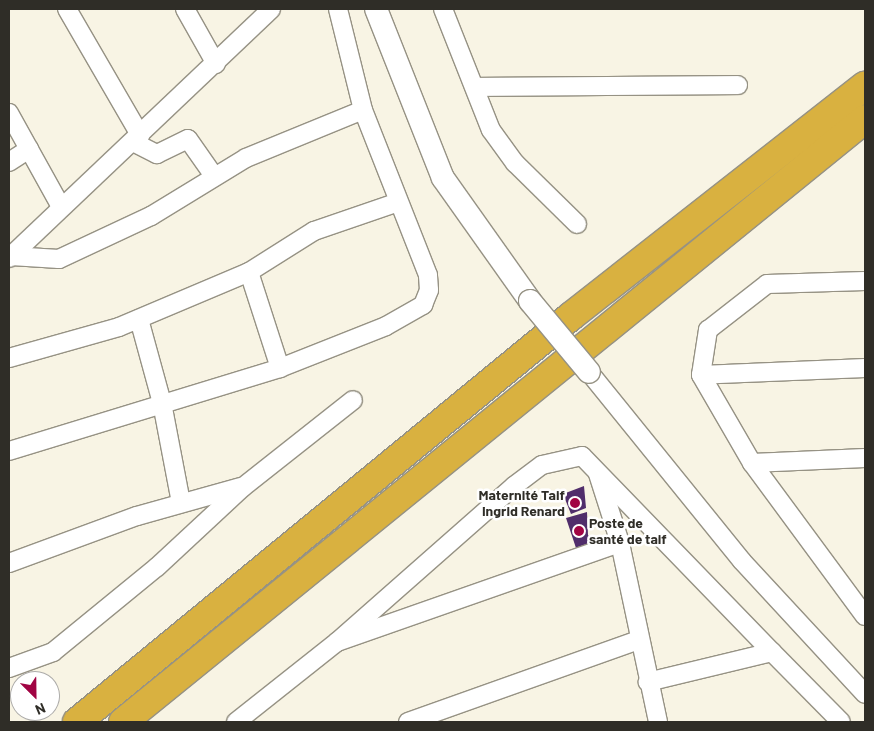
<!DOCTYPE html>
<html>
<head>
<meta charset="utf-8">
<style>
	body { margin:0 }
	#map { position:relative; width:874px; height:731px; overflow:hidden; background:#f8f4e4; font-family:Barlow,sans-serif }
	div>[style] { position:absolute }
	.building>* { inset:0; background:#502d6b }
	.roads { filter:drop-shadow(1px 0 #969284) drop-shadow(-1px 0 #969284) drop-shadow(0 1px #969284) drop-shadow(0 -1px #969284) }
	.minor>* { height:18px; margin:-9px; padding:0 9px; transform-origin:9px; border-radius:9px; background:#fff }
	.tertiary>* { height:22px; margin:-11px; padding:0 11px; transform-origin:11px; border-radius:11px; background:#fff }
	.motorway>* { height:28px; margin:-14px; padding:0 14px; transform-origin:14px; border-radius:14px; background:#d9b140 }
	.bridges { filter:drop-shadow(1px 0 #969284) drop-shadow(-1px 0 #969284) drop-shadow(0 1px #969284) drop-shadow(0 -1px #969284) }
	.tertiary-bridge>* { height:22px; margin:-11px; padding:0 11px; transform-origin:11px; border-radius:11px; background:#fff }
	.dots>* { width:14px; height:14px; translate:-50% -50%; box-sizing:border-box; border:2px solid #fff; border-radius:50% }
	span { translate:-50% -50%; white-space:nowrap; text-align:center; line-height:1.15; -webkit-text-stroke:5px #fff; paint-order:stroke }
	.poi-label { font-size:14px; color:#2f2d27; font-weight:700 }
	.right { translate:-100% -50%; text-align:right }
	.left { translate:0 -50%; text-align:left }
	.frame { position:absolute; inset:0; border:10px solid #2f2d27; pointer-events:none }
	.north { position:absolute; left:10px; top:671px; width:50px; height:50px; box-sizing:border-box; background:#fff; border:1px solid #acaba9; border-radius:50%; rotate:157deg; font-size:14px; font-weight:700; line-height:20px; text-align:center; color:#2f2d27 }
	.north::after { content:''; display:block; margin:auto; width:18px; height:22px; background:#a10443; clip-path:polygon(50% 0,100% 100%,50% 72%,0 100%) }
</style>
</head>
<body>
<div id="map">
	<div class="building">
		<div style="clip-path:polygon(584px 486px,586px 508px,571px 514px,563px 494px)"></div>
		<div style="clip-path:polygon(587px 512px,588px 535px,595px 545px,577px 551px,566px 518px)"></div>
	</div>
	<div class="roads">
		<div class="minor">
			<div style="left:67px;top:9px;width:146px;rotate:59.9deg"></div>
			<div style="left:185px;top:9px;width:63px;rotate:60.6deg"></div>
			<div style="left:443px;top:9px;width:130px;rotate:68.4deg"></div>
			<div style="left:491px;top:130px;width:41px;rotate:54deg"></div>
			<div style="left:515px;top:163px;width:87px;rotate:44.5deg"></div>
			<div style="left:476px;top:87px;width:262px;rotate:-0.4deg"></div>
			<div style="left:9px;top:113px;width:107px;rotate:61deg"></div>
			<div style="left:133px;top:142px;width:27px;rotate:27deg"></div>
			<div style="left:157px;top:154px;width:34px;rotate:-26deg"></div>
			<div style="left:188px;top:139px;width:45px;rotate:54.9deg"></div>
			<div style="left:9px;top:162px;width:24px;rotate:-33deg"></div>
			<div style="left:11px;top:256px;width:48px;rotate:3.6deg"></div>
			<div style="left:59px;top:259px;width:102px;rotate:-25.1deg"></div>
			<div style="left:151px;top:216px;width:111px;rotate:-31.4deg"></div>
			<div style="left:246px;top:158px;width:126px;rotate:-22.3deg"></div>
			<div style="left:9px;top:258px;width:361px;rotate:-43.5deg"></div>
			<div style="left:249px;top:272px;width:101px;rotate:72.1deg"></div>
			<div style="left:139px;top:319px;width:87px;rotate:74.7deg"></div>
			<div style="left:162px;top:403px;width:102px;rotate:79.2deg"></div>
			<div style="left:9px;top:358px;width:114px;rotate:-15.7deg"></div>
			<div style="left:119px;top:327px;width:141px;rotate:-22.9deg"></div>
			<div style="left:249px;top:272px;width:77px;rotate:-32.2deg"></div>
			<div style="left:314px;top:231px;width:87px;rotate:-18.9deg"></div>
			<div style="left:865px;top:368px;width:164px;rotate:177.6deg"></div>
			<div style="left:701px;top:375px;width:102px;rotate:59.9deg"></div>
			<div style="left:752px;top:463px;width:190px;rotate:53.6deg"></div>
			<div style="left:589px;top:372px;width:243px;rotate:51deg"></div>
			<div style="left:742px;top:561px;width:181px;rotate:47.2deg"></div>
			<div style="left:701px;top:375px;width:46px;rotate:-81.2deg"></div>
			<div style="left:708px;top:330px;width:75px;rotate:-37.9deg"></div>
			<div style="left:767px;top:284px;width:98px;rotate:-1.8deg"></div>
			<div style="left:9px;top:451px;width:283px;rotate:-17deg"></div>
			<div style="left:280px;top:368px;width:114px;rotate:-21.6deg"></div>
			<div style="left:386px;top:326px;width:43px;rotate:-29.6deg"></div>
			<div style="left:423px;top:305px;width:16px;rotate:-68deg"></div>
			<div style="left:429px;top:290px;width:15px;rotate:-94deg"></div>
			<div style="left:428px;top:275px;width:177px;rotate:-111.5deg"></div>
			<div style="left:363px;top:110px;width:104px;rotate:-103.9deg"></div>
			<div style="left:752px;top:463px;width:113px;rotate:-2.5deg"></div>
			<div style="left:598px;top:474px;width:72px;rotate:72.3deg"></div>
			<div style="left:620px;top:543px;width:183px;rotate:78deg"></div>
			<div style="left:9px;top:563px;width:136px;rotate:-20.2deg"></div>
			<div style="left:137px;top:516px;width:107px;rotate:-15.7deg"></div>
			<div style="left:337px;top:642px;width:236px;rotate:-41.4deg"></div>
			<div style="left:514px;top:486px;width:35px;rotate:-37deg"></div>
			<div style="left:542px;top:465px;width:41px;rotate:-12.7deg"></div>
			<div style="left:582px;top:456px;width:273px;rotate:45.9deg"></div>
			<div style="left:772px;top:652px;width:128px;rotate:166.4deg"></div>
			<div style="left:772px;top:652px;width:98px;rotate:45.4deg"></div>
			<div style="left:9px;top:668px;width:47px;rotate:-20deg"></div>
			<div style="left:53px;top:652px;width:134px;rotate:-39.3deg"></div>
			<div style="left:157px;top:567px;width:117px;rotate:-42.9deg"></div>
			<div style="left:243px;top:487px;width:140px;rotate:-38.3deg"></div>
			<div style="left:236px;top:722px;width:129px;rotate:-38.4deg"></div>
			<div style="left:337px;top:642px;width:300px;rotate:-19.3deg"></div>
			<div style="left:408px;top:722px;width:244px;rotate:-19.6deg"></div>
		</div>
		<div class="tertiary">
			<div style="left:376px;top:9px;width:182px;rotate:68.4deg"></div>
			<div style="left:443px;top:178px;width:151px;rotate:54.7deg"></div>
		</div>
		<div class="motorway">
			<div style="left:77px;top:722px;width:638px;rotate:-39.4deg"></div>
			<div style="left:570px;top:317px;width:375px;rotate:-38.1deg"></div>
			<div style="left:123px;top:722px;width:956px;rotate:-39.1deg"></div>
		</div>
	</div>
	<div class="bridges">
		<div class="tertiary-bridge">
			<div style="left:530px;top:301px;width:92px;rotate:50.3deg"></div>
		</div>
	</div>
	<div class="dots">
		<div style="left:575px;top:503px;background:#a10443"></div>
		<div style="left:579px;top:531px;background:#a10443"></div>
	</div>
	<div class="poi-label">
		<span class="right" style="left:565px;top:503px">Maternité Taif<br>Ingrid Renard</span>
		<span class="left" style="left:589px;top:531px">Poste de<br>santé de taif</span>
	</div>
	<div class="frame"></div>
	<div class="north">N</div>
</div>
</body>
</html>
